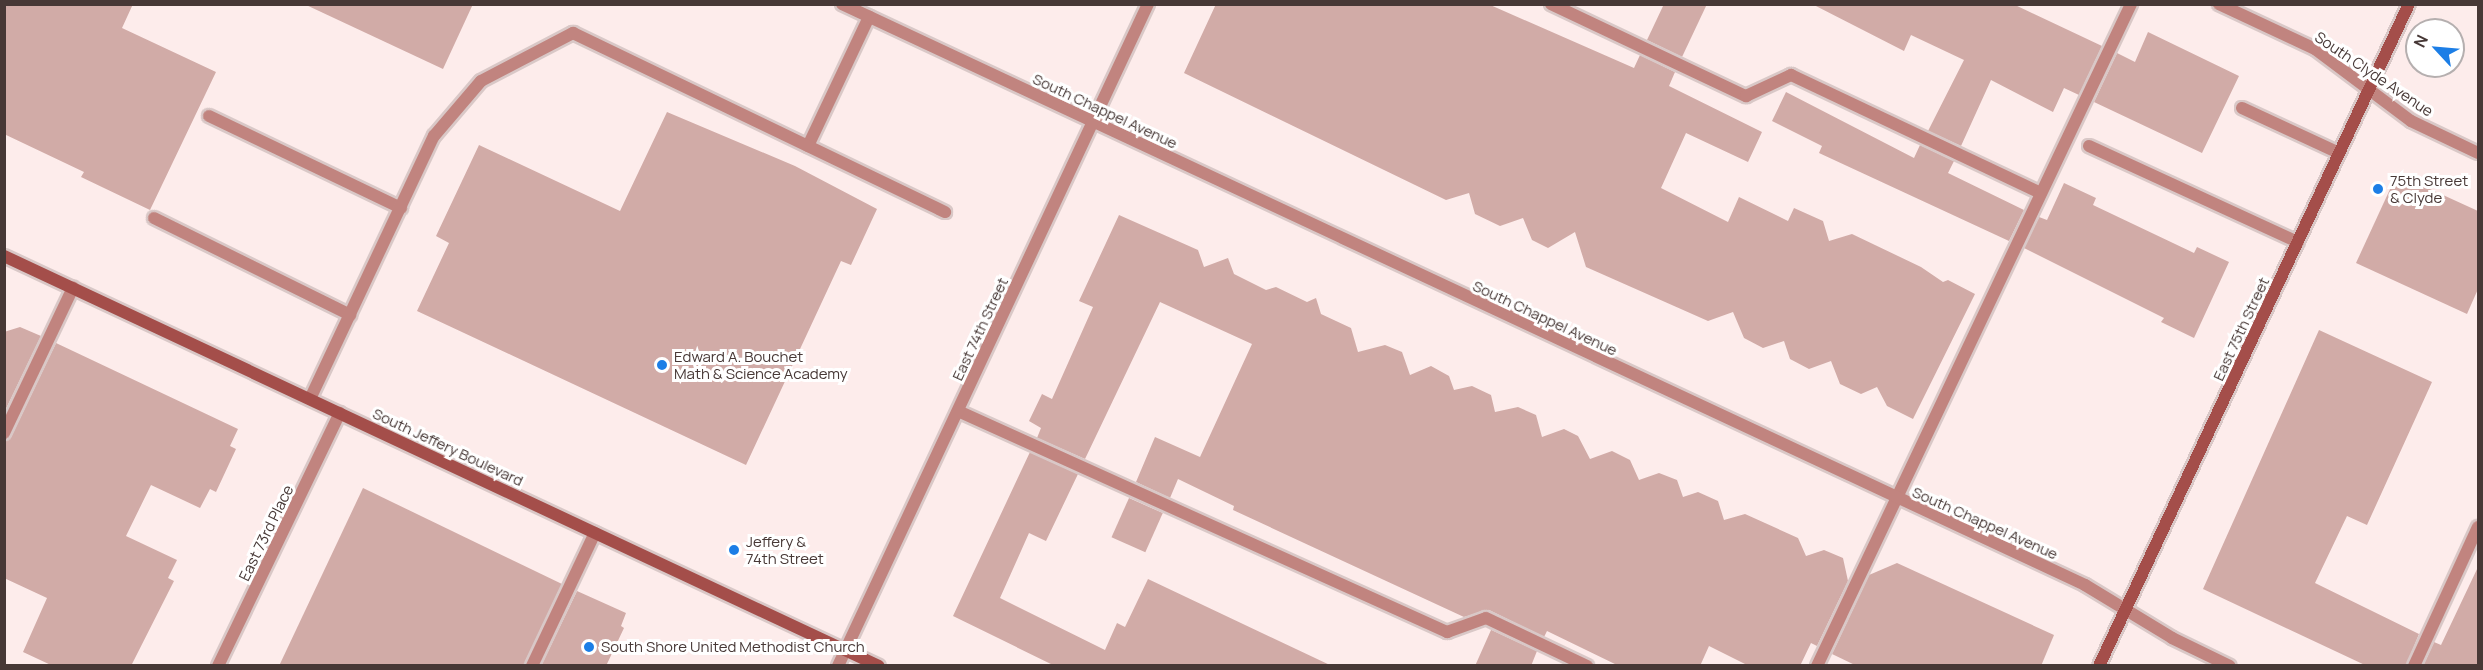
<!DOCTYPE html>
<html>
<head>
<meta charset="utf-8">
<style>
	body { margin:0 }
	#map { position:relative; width:2483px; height:670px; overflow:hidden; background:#fdeceb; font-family:Manrope,sans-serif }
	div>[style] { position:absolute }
	.building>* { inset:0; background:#d1aba7; transform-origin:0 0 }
	.roads { filter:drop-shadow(2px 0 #d9c8c7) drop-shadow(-2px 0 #d9c8c7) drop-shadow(0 2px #d9c8c7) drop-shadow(0 -2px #d9c8c7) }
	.lane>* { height:12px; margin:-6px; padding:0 6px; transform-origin:6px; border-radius:6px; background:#c1847f }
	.street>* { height:12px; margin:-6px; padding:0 6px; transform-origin:6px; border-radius:6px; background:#c1847f }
	.secondary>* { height:12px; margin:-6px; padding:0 6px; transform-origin:6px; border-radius:6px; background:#a44e4a }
	.dots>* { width:16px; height:16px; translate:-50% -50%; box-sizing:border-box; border:3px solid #fff; border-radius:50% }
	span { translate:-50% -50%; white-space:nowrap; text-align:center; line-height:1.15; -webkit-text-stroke:6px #fff; paint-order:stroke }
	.street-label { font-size:15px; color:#473836 }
	.poi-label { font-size:15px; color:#473836 }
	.left { translate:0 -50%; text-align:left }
	.frame { position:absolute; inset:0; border:6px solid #473836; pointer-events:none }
	.north { position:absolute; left:2405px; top:18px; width:60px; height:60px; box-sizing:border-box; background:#fff; border:2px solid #b5afaf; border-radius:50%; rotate:296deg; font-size:16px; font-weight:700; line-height:24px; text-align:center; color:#473836 }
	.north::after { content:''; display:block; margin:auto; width:21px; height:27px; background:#1c7ee6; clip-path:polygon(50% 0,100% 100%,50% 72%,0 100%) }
</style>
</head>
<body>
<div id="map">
	<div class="building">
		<div style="clip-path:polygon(4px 4px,133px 4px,122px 28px,216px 72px,150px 210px,81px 177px,84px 172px,4px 134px)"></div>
		<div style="clip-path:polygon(304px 4px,473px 4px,443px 69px)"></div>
		<div style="clip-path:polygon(1216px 4px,1488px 4px,1634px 68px,1640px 55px,1675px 72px,1669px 86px,1762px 132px,1748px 162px,1686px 133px,1661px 188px,1728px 222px,1739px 197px,1788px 221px,1794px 208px,1823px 221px,1829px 241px,1852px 234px,1921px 267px,1943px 282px,1948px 280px,1975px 294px,1913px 419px,1887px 406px,1877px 387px,1861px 394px,1840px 384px,1831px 361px,1809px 369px,1790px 359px,1784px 341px,1763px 348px,1744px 338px,1733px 312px,1708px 321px,1586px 267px,1575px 232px,1548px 248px,1532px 240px,1523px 218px,1500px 226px,1475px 214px,1469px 193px,1446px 200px,1184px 73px)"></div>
		<div style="clip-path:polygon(1664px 4px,1707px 4px,1682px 57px,1647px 40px)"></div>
		<div style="clip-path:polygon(1812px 4px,2013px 4px,2102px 46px,2079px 95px,2064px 88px,2053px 112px,1991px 80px,1961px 146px,1928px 131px,1964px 60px,1911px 35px,1904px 51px)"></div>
		<div style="clip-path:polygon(2148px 32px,2239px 76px,2202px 153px,2094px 102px,2117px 53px,2135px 62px)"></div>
		<div style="clip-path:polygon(1786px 92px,1914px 158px,1920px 145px,1954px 161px,1948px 173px,2024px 210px,2009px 241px,1819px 153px,1822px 146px,1772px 121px)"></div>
		<div style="clip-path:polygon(667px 112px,795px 166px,877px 209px,851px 265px,841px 261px,746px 465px,417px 311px,449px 243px,436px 236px,479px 145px,620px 211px)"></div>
		<div style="clip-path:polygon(2397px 174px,2478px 211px,2478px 289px,2467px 314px,2356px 263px)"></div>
		<div style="clip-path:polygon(2064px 183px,2096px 198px,2093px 205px,2194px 253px,2197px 247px,2229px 262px,2194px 338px,2161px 322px,2164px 318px,2024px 248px,2039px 217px,2047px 220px)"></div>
		<div style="clip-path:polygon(1119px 215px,1198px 250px,1204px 267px,1228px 258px,1234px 274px,1266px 290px,1276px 287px,1307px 302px,1316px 298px,1321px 314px,1351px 328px,1358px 352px,1385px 345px,1402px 352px,1410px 375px,1431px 366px,1449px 376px,1454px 390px,1472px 386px,1491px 395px,1495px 412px,1518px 407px,1536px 415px,1542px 437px,1564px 429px,1578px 436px,1590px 459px,1612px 451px,1630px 460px,1639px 480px,1659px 473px,1677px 480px,1683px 497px,1698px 492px,1718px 501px,1724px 520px,1745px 514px,1798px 538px,1806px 556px,1824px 550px,1843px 558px,1848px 581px,1817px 646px,1811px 643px,1800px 666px,1749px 666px,1709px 646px,1700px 666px,1619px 666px,1547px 631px,1544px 637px,1489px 610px,1464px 617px,1233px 510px,1234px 506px,1178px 479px,1170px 498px,1136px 482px,1155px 437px,1200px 457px,1252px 344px,1160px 302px,1085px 459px,1037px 438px,1041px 428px,1029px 421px,1042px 394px,1052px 399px,1093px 307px,1079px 301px)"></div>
		<div style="clip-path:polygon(20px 327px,41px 336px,4px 413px,4px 332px)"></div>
		<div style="clip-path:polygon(2319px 330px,2432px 382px,2367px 525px,2347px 516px,2315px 583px,2419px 634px,2406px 666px,2367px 666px,2203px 589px)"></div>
		<div style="clip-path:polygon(56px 343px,238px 429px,230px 446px,236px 449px,216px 492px,210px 489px,200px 508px,151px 485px,126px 536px,177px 560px,168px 578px,174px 581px,131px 666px,53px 666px,23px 652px,47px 598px,4px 578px,4px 441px,11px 437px)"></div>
		<div style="clip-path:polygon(1030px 452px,1078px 474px,1046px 541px,1029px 533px,1000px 598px,1105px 650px,1117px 623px,1125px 627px,1148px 579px,1332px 666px,1055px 666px,953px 616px)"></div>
		<div style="clip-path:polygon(363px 488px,562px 584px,524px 666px,279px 666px)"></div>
		<div style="left:1129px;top:498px;width:37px;height:43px;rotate:24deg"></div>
		<div style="clip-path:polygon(1897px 563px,2054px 635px,2041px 666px,1857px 666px,1832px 654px,1869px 575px)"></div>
		<div style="clip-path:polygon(2478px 567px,2478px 666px,2423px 666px,2434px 642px,2441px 645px)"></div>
		<div style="clip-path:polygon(577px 591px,626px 613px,621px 626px,624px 628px,606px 666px,541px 666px)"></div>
		<div style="clip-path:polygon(1485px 627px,1537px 651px,1531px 666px,1475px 666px,1491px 630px)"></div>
	</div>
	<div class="roads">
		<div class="lane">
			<div style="left:1551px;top:4px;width:216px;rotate:25.3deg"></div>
			<div style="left:1746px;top:96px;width:50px;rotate:-25deg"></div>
			<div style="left:1791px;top:75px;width:276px;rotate:25.3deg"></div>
			<div style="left:2242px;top:108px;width:107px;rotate:24.9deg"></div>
			<div style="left:209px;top:116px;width:213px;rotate:25.6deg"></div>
			<div style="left:808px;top:146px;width:143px;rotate:-64.7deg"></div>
			<div style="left:2089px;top:146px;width:230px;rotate:24.7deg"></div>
			<div style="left:154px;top:218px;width:219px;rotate:26.3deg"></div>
			<div style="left:310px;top:399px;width:291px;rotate:-64.8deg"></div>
			<div style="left:434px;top:136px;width:72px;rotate:-49.5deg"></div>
			<div style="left:481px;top:81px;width:104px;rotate:-27.6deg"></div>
			<div style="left:573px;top:33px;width:413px;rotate:25.7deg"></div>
			<div style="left:958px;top:411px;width:537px;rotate:24.32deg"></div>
			<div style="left:1447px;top:632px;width:41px;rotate:-19.7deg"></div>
			<div style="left:1486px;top:618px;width:112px;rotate:25.4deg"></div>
			<div style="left:4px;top:433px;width:161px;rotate:-64.6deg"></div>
			<div style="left:532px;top:666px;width:147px;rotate:-64.7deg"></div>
			<div style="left:1817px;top:666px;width:733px;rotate:-64.62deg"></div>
			<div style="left:2414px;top:666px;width:153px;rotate:-65.3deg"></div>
		</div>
		<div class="street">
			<div style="left:842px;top:4px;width:1372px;rotate:25.05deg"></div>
			<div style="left:2085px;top:585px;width:102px;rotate:31.3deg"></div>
			<div style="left:2172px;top:638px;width:64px;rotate:25.8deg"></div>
			<div style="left:2219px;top:4px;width:106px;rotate:25.1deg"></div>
			<div style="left:2315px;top:49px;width:120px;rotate:36.9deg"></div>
			<div style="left:2411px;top:121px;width:74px;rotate:25.5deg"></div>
			<div style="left:218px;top:666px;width:281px;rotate:-64.3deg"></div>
			<div style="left:838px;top:666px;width:731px;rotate:-64.91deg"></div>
		</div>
		<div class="secondary">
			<div style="left:4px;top:256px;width:966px;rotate:25.11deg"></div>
			<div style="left:2099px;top:666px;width:731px;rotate:-64.91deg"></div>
		</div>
	</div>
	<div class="dots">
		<div style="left:2378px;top:189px;background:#1c7ee6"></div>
		<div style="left:662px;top:365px;background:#1c7ee6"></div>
		<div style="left:734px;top:550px;background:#1c7ee6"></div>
		<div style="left:589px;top:647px;background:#1c7ee6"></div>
	</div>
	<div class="street-label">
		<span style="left:2374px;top:74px;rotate:34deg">South Clyde Avenue</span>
		<span style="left:1105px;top:111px;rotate:25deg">South Chappel Avenue</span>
		<span style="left:1545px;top:318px;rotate:25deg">South Chappel Avenue</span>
		<span style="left:980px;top:329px;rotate:-65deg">East 74th Street</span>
		<span style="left:2241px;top:329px;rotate:-65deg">East 75th Street</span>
		<span style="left:448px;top:447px;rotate:25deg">South Jeffery Boulevard</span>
		<span style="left:1985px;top:523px;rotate:24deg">South Chappel Avenue</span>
		<span style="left:266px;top:533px;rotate:-64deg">East 73rd Place</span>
	</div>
	<div class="poi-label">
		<span class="left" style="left:2390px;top:189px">75th Street<br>&amp; Clyde</span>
		<span class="left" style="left:674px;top:365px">Edward A. Bouchet<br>Math &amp; Science Academy</span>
		<span class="left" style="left:746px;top:550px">Jeffery &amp;<br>74th Street</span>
		<span class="left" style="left:601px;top:647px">South Shore United Methodist Church</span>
	</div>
	<div class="frame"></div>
	<div class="north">N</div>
</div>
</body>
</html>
